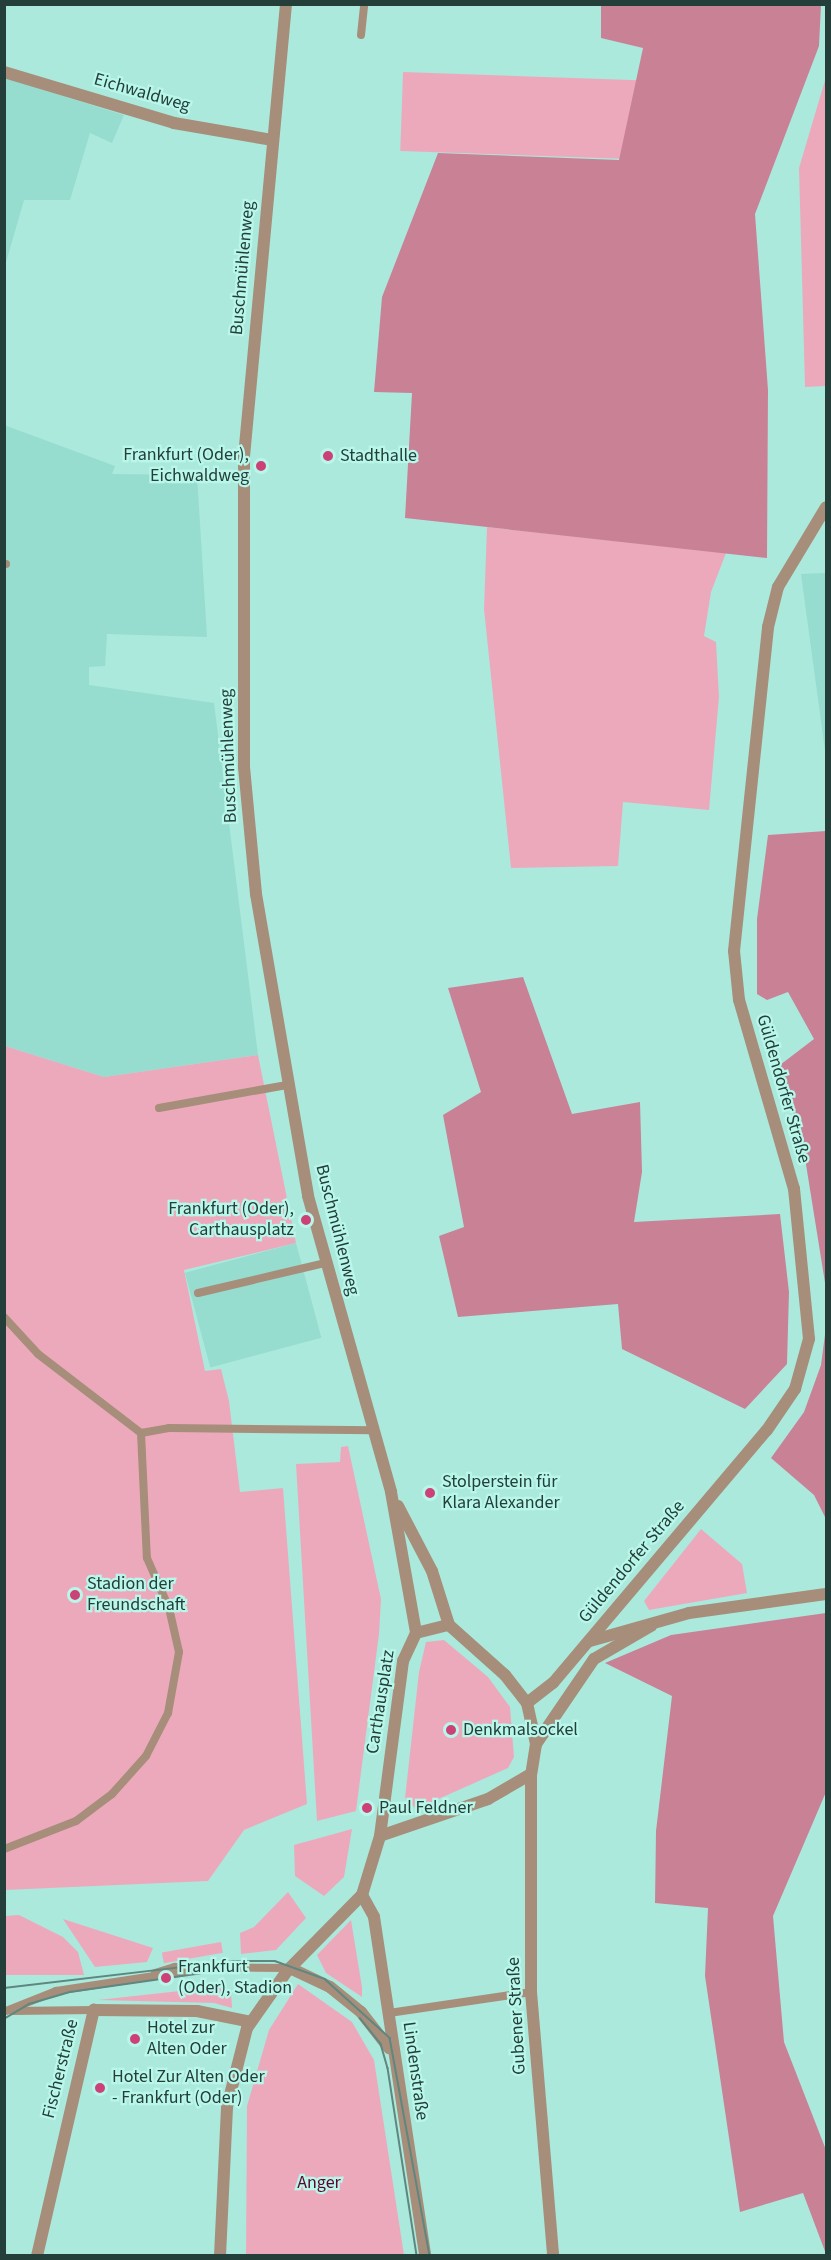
<!DOCTYPE html>
<html>
<head>
<meta charset="utf-8">
<style>
	body { margin:0 }
	#map { position:relative; width:831px; height:2260px; overflow:hidden; background:#abe9dd; font-family:"Source Sans 3",sans-serif }
	div>[style] { position:absolute }
	.built>* { inset:0; background:#96ddd0; transform-origin:0 0 }
	.green>* { inset:0; background:#eda9bc; transform-origin:0 0 }
	.forest>* { inset:0; background:#c98196 }
	.service>* { height:8px; margin:-4px; padding:0 4px; transform-origin:4px; border-radius:4px; background:#a68e7a }
	.minor>* { height:12px; margin:-6px; padding:0 6px; transform-origin:6px; border-radius:6px; background:#a68e7a }
	.tertiary>* { height:12px; margin:-6px; padding:0 6px; transform-origin:6px; border-radius:6px; background:#a68e7a }
	.tram>* { height:1.5px; margin:-0.75px; padding:0 0.75px; transform-origin:0.75px; border-radius:0.75px; background:#5e877f }
	.dots>* { width:16px; height:16px; translate:-50% -50%; box-sizing:border-box; border:3px solid #b8f7ea; border-radius:50% }
	span { translate:-50% -50%; white-space:nowrap; text-align:center; line-height:1.15; -webkit-text-stroke:4.5px #b8f7ea; paint-order:stroke }
	.street-label { font-size:18px; color:#243e39 }
	.poi-label { font-size:18px; color:#243e39 }
	.right { translate:-100% -50%; text-align:right }
	.left { translate:0 -50%; text-align:left }
	.park-label { font-size:18px; color:#5e052e }
	.frame { position:absolute; inset:0; border:6px solid #243e39; pointer-events:none }
</style>
</head>
<body>
<div id="map">
	<div class="built">
		<div style="clip-path:polygon(5px 78px,124px 115px,112px 143px,90px 133px,70px 200px,24px 200px,5px 266px)"></div>
		<div style="clip-path:polygon(4px 425px,115px 466px,112px 474px,197px 475px,207px 637px,107px 634px,105px 666px,89px 667px,89px 685px,214px 703px,258px 1055px,104px 1077px,5px 1046px)"></div>
		<div style="clip-path:polygon(826px 573px,826px 758px,801px 574px)"></div>
		<div style="left:296px;top:1243px;width:98px;height:115px;rotate:75deg"></div>
	</div>
	<div class="green">
		<div style="left:403px;top:72px;width:236px;height:79px;rotate:2deg"></div>
		<div style="clip-path:polygon(826px 77px,826px 386px,805px 387px,799px 168px)"></div>
		<div style="clip-path:polygon(487px 527px,726px 553px,711px 592px,704px 636px,716px 642px,719px 697px,709px 810px,623px 802px,618px 866px,511px 868px,484px 609px)"></div>
		<div style="clip-path:polygon(5px 1046px,104px 1077px,258px 1055px,296px 1243px,184px 1270px,205px 1371px,221px 1369px,229px 1401px,240px 1492px,283px 1488px,307px 1804px,244px 1830px,208px 1881px,5px 1890px)"></div>
		<div style="clip-path:polygon(348px 1446px,381px 1599px,379px 1634px,356px 1811px,317px 1821px,296px 1464px,340px 1462px,341px 1447px)"></div>
		<div style="clip-path:polygon(701px 1529px,742px 1564px,747px 1593px,649px 1610px,644px 1601px)"></div>
		<div style="clip-path:polygon(444px 1640px,488px 1677px,510px 1707px,514px 1757px,508px 1768px,416px 1809px,405px 1798px,419px 1672px,426px 1642px)"></div>
		<div style="clip-path:polygon(352px 1829px,344px 1877px,324px 1896px,295px 1876px,294px 1845px)"></div>
		<div style="clip-path:polygon(288px 1892px,306px 1918px,276px 1950px,241px 1954px,240px 1933px,254px 1927px)"></div>
		<div style="clip-path:polygon(19px 1915px,63px 1937px,78px 1952px,84px 1975px,5px 1975px,5px 1916px)"></div>
		<div style="clip-path:polygon(63px 1919px,153px 1948px,147px 1962px,95px 1967px)"></div>
		<div style="clip-path:polygon(351px 1920px,362px 1987px,362px 1997px,326px 1973px,317px 1955px)"></div>
		<div style="left:221px;top:1942px;width:11px;height:60px;rotate:80deg"></div>
		<div style="clip-path:polygon(298px 1984px,352px 2022px,374px 2060px,404px 2255px,246px 2255px,247px 2106px,269px 2030px)"></div>
		<div style="clip-path:polygon(216px 1987px,231px 1991px,232px 2008px,214px 2003px,98px 2000px)"></div>
	</div>
	<div class="forest">
		<div style="clip-path:polygon(601px 5px,821px 5px,819px 46px,755px 214px,768px 390px,767px 558px,405px 518px,412px 393px,374px 392px,382px 297px,438px 153px,619px 160px,643px 48px,601px 38px)"></div>
		<div style="clip-path:polygon(826px 831px,826px 1289px,804px 1152px,780px 1065px,814px 1039px,788px 992px,767px 1000px,757px 994px,757px 919px,768px 835px)"></div>
		<div style="clip-path:polygon(523px 977px,572px 1114px,640px 1102px,642px 1172px,634px 1222px,780px 1214px,789px 1292px,787px 1364px,745px 1409px,622px 1349px,618px 1304px,458px 1317px,439px 1236px,464px 1227px,443px 1115px,481px 1092px,448px 988px)"></div>
		<div style="clip-path:polygon(826px 1327px,826px 1519px,814px 1495px,771px 1458px,804px 1412px,821px 1365px)"></div>
		<div style="clip-path:polygon(826px 1613px,826px 1792px,773px 1916px,784px 2042px,826px 2150px,826px 2254px,803px 2193px,740px 2212px,705px 1976px,708px 1908px,655px 1903px,656px 1831px,672px 1696px,605px 1663px,671px 1635px)"></div>
	</div>
	<div class="service">
		<div style="left:361px;top:35px;width:31px;rotate:-84deg"></div>
		<div style="left:4px;top:564px;width:2px"></div>
		<div style="left:159px;top:1108px;width:130px;rotate:-10.2deg"></div>
		<div style="left:198px;top:1293px;width:130px;rotate:-13.3deg"></div>
		<div style="left:4px;top:1317px;width:50px;rotate:47.4deg"></div>
		<div style="left:38px;top:1354px;width:130px;rotate:37.5deg"></div>
		<div style="left:141px;top:1433px;width:125px;rotate:87.3deg"></div>
		<div style="left:147px;top:1558px;width:55px;rotate:66.3deg"></div>
		<div style="left:169px;top:1608px;width:45px;rotate:77.2deg"></div>
		<div style="left:179px;top:1652px;width:62px;rotate:100.2deg"></div>
		<div style="left:168px;top:1713px;width:48px;rotate:117.1deg"></div>
		<div style="left:146px;top:1756px;width:51px;rotate:131.8deg"></div>
		<div style="left:112px;top:1794px;width:45px;rotate:143.1deg"></div>
		<div style="left:76px;top:1821px;width:77px;rotate:158.7deg"></div>
		<div style="left:141px;top:1433px;width:28px;rotate:-10deg"></div>
		<div style="left:169px;top:1428px;width:204px;rotate:0.6deg"></div>
		<div style="left:155px;top:1973px;width:21px;rotate:-17deg"></div>
		<div style="left:175px;top:1967px;width:115px;rotate:0.5deg"></div>
		<div style="left:6px;top:2011px;width:54px;rotate:-21.8deg"></div>
		<div style="left:56px;top:1991px;width:159px;rotate:-8.7deg"></div>
		<div style="left:12px;top:2011px;width:82px;rotate:-0.7deg"></div>
		<div style="left:389px;top:2013px;width:144px;rotate:-8.4deg"></div>
	</div>
	<div class="minor">
		<div style="left:4px;top:72px;width:177px;rotate:16.7deg"></div>
		<div style="left:174px;top:123px;width:99px;rotate:9.8deg"></div>
		<div style="left:590px;top:1641px;width:103px;rotate:-15.8deg"></div>
		<div style="left:689px;top:1613px;width:138px;rotate:-7.9deg"></div>
		<div style="left:527px;top:1703px;width:33px;rotate:-38deg"></div>
		<div style="left:553px;top:1683px;width:331px;rotate:-49.8deg"></div>
		<div style="left:767px;top:1430px;width:50px;rotate:-55.7deg"></div>
		<div style="left:795px;top:1389px;width:52px;rotate:-74.4deg"></div>
		<div style="left:809px;top:1339px;width:151px;rotate:-95.7deg"></div>
		<div style="left:794px;top:1189px;width:197px;rotate:-106.2deg"></div>
		<div style="left:739px;top:1000px;width:49px;rotate:-95.8deg"></div>
		<div style="left:734px;top:951px;width:326px;rotate:-84deg"></div>
		<div style="left:768px;top:627px;width:41px;rotate:-76deg"></div>
		<div style="left:778px;top:587px;width:93px;rotate:-59deg"></div>
		<div style="left:536px;top:1744px;width:103px;rotate:-55.7deg"></div>
		<div style="left:594px;top:1659px;width:66px;rotate:-30.1deg"></div>
		<div style="left:531px;top:1774px;width:50px;rotate:149.8deg"></div>
		<div style="left:488px;top:1799px;width:114px;rotate:161.1deg"></div>
		<div style="left:380px;top:1836px;width:177px;rotate:-82.5deg"></div>
		<div style="left:403px;top:1661px;width:31px;rotate:-65deg"></div>
		<div style="left:416px;top:1633px;width:34px;rotate:-14deg"></div>
		<div style="left:449px;top:1625px;width:75px;rotate:41.8deg"></div>
		<div style="left:505px;top:1675px;width:36px;rotate:52deg"></div>
		<div style="left:527px;top:1703px;width:42px;rotate:77.6deg"></div>
		<div style="left:536px;top:1744px;width:30px;rotate:99deg"></div>
		<div style="left:531px;top:1774px;width:218px;rotate:90deg"></div>
		<div style="left:531px;top:1992px;width:265px;rotate:85.2deg"></div>
		<div style="left:362px;top:1895px;width:25px;rotate:61deg"></div>
		<div style="left:374px;top:1917px;width:343px;rotate:81.4deg"></div>
		<div style="left:290px;top:1968px;width:44px;rotate:25.4deg"></div>
		<div style="left:330px;top:1987px;width:40px;rotate:39deg"></div>
		<div style="left:361px;top:2012px;width:46px;rotate:52.1deg"></div>
		<div style="left:37px;top:2256px;width:253px;rotate:-77deg"></div>
		<div style="left:94px;top:2010px;width:103px;rotate:0.6deg"></div>
		<div style="left:197px;top:2011px;width:55px;rotate:11.5deg"></div>
	</div>
	<div class="tertiary">
		<div style="left:286px;top:4px;width:454px;rotate:95.3deg"></div>
		<div style="left:244px;top:456px;width:311px;rotate:90deg"></div>
		<div style="left:244px;top:767px;width:128px;rotate:84.6deg"></div>
		<div style="left:256px;top:894px;width:306px;rotate:80.2deg"></div>
		<div style="left:308px;top:1196px;width:307px;rotate:74.3deg"></div>
		<div style="left:391px;top:1492px;width:143px;rotate:79.9deg"></div>
		<div style="left:398px;top:1506px;width:73px;rotate:62.4deg"></div>
		<div style="left:432px;top:1571px;width:57px;rotate:72.5deg"></div>
		<div style="left:220px;top:2256px;width:149px;rotate:-87.3deg"></div>
		<div style="left:227px;top:2107px;width:81px;rotate:-75.8deg"></div>
		<div style="left:247px;top:2028px;width:70px;rotate:-54.9deg"></div>
		<div style="left:287px;top:1971px;width:107px;rotate:-45.4deg"></div>
		<div style="left:362px;top:1895px;width:62px;rotate:-73deg"></div>
	</div>
	<div class="tram">
		<div style="left:4px;top:1988px;width:232px;rotate:-6.7deg"></div>
		<div style="left:234px;top:1961px;width:41px"></div>
		<div style="left:275px;top:1961px;width:53px;rotate:19.8deg"></div>
		<div style="left:325px;top:1979px;width:88px;rotate:42.2deg"></div>
		<div style="left:390px;top:2038px;width:222px;rotate:79.6deg"></div>
		<div style="left:360px;top:2018px;width:33px;rotate:51deg"></div>
		<div style="left:381px;top:2044px;width:25px;rotate:74deg"></div>
		<div style="left:388px;top:2068px;width:190px;rotate:81.2deg"></div>
		<div style="left:4px;top:2019px;width:29px;rotate:-31deg"></div>
		<div style="left:29px;top:2004px;width:43px;rotate:-16.3deg"></div>
		<div style="left:70px;top:1992px;width:141px;rotate:-8.1deg"></div>
	</div>
	<div class="dots">
		<div style="left:328px;top:456px;background:#cc4176"></div>
		<div style="left:261px;top:466px;background:#cc4176"></div>
		<div style="left:306px;top:1220px;background:#cc4176"></div>
		<div style="left:430px;top:1493px;background:#cc4176"></div>
		<div style="left:75px;top:1595px;background:#cc4176"></div>
		<div style="left:451px;top:1730px;background:#cc4176"></div>
		<div style="left:367px;top:1808px;background:#cc4176"></div>
		<div style="left:166px;top:1978px;background:#cc4176"></div>
		<div style="left:135px;top:2039px;background:#cc4176"></div>
		<div style="left:100px;top:2088px;background:#cc4176"></div>
	</div>
	<div class="street-label">
		<span style="left:142px;top:93px;rotate:16deg">Eichwaldweg</span>
		<span style="left:243px;top:268px;rotate:-85deg">Buschmühlenweg</span>
		<span style="left:229px;top:756px;rotate:-92deg">Buschmühlenweg</span>
		<span style="left:783px;top:1089px;rotate:74deg">Güldendorfer Straße</span>
		<span style="left:337px;top:1230px;rotate:76deg">Buschmühlenweg</span>
		<span style="left:632px;top:1562px;rotate:-50deg">Güldendorfer Straße</span>
		<span style="left:381px;top:1702px;rotate:-81deg">Carthausplatz</span>
		<span style="left:517px;top:2016px;rotate:-93deg">Gubener Straße</span>
		<span style="left:61px;top:2069px;rotate:-76deg">Fischerstraße</span>
		<span style="left:415px;top:2071px;rotate:82deg">Lindenstraße</span>
	</div>
	<div class="poi-label">
		<span class="right" style="left:249px;top:466px">Frankfurt (Oder),<br>Eichwaldweg</span>
		<span class="left" style="left:340px;top:456px">Stadthalle</span>
		<span class="right" style="left:294px;top:1220px">Frankfurt (Oder),<br>Carthausplatz</span>
		<span class="left" style="left:442px;top:1493px">Stolperstein für<br>Klara Alexander</span>
		<span class="left" style="left:87px;top:1595px">Stadion der<br>Freundschaft</span>
		<span class="left" style="left:463px;top:1730px">Denkmalsockel</span>
		<span class="left" style="left:379px;top:1808px">Paul Feldner</span>
		<span class="left" style="left:178px;top:1978px">Frankfurt<br>(Oder), Stadion</span>
		<span class="left" style="left:147px;top:2039px">Hotel zur<br>Alten Oder</span>
		<span class="left" style="left:112px;top:2088px">Hotel Zur Alten Oder<br>- Frankfurt (Oder)</span>
	</div>
	<div class="park-label">
		<span style="left:319px;top:2183px">Anger</span>
	</div>
	<div class="frame"></div>
</div>
</body>
</html>
